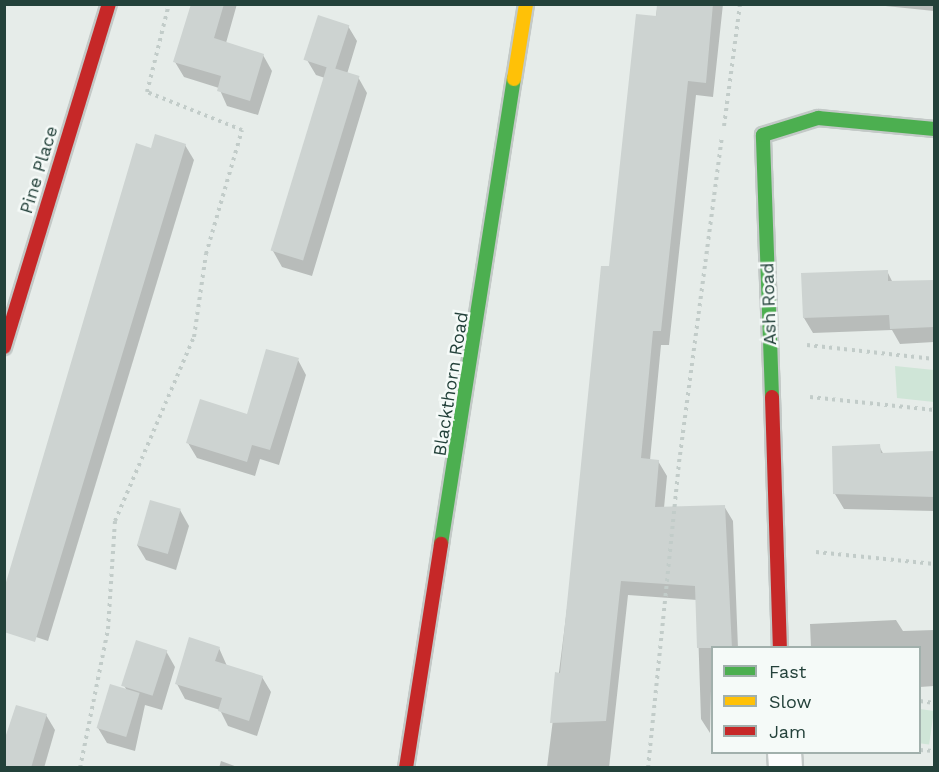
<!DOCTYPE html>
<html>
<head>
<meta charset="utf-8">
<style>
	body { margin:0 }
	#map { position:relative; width:939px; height:772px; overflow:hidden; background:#e6ece9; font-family:"Work Sans",sans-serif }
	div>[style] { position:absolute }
	.green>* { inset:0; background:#cfe5d7; transform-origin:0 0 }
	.shadow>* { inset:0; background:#0003 }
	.building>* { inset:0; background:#cdd3d1; transform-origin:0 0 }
	.path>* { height:4px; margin-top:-2px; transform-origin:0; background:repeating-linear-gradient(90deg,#c2ccc9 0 3px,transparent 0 7.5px) }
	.roads { filter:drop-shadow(2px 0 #c3c9c7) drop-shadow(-2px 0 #c3c9c7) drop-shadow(0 2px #c3c9c7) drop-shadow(0 -2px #c3c9c7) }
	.street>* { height:33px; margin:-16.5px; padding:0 16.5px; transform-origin:16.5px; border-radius:16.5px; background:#fbfcfc }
	.fast>* { height:14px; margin:-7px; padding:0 7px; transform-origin:7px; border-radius:7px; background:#4caf50 }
	.slow>* { height:14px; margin:-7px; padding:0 7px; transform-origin:7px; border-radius:7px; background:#ffc107 }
	.jam>* { height:14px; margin:-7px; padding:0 7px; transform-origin:7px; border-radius:7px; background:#c62828 }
	span { translate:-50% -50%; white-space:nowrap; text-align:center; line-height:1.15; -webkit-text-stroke:5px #f5faf8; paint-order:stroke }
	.street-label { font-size:18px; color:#23413a }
	.frame { position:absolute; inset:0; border:6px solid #23413a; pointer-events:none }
	.legend { position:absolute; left:711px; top:646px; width:210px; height:108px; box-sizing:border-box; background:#f5faf8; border:2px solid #a1b0ac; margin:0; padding:8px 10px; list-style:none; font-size:18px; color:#23413a }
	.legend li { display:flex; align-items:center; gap:12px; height:30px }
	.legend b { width:30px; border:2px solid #a1b0ac }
</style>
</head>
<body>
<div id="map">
	<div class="green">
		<div style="clip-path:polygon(895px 366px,934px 370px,934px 402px,897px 398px)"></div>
		<div style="left:920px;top:709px;width:14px;height:34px;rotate:8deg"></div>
	</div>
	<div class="shadow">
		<div style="clip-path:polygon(193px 4px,237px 4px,226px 43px,263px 55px,272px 71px,258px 115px,227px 106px,219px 88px,184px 77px,175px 62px)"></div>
		<div style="clip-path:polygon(658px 4px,723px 4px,713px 97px,696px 95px,669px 345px,661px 345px,650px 460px,658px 461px,667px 476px,664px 508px,724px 506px,733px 521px,738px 648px,712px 648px,710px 733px,701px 719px,697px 600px,628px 595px,609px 768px,535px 768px,547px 767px,610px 268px)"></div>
		<div style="clip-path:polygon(866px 4px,934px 4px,934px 11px)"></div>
		<div style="clip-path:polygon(348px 26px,357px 41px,347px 74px,358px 77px,367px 93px,312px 276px,282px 267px,273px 251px,325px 78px,316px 75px,307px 60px)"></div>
		<div style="clip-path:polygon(185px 145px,194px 160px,48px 641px,6px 627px,152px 150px)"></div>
		<div style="clip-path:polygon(887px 271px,893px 283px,934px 281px,934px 342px,900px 344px,892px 330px,813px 333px,804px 318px,803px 274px)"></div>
		<div style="clip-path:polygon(298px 360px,306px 375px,279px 465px,260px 459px,255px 476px,197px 458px,188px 443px,248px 416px)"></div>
		<div style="clip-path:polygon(879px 446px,884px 455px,934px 453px,934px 511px,844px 509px,835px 494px)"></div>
		<div style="clip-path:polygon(180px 510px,189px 526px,176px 570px,146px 560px,137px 545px)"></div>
		<div style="clip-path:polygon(896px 620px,903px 631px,934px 630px,934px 686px,920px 687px,920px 648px,811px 648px,810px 624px)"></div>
		<div style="clip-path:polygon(219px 648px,227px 666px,262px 677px,271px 692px,257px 736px,228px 726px,220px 710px,185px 699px,177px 684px)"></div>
		<div style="clip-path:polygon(166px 651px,175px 667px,162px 710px,145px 705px,135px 751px,107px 743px,98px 728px,127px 691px,124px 685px)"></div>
		<div style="clip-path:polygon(46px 715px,55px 730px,44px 768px,4px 768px)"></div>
		<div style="clip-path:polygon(221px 761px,240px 768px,219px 768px)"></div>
	</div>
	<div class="building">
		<div style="clip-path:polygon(191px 4px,224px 4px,214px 38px,264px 54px,250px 101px,217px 91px,221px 76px,173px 62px)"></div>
		<div style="clip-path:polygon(657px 4px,713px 4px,706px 83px,688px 81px,661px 331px,653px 331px,641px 458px,659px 460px,655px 507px,725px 505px,732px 648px,697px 648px,695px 586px,621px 581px,606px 721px,550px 723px,555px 672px,560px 673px,601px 266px,609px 266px,636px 14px,656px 16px)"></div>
		<div style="left:318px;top:15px;width:33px;height:47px;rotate:18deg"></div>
		<div style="left:327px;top:66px;width:34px;height:193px;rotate:17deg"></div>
		<div style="clip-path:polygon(155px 134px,186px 144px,35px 642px,4px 632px,4px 589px,136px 143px,151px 148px)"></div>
		<div style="clip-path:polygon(888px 270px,888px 281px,934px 280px,934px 327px,890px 329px,889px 315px,803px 318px,801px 273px)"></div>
		<div style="clip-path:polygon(266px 349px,299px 358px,270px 450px,252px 445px,247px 462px,186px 443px,200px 399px,247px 414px)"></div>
		<div style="clip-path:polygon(880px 444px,881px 453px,934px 451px,934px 497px,833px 494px,832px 446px)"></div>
		<div style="left:150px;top:500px;width:32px;height:47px;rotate:16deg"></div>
		<div style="clip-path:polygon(189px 637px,220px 647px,215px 661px,263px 676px,249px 721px,218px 711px,222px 698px,175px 684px)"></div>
		<div style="left:136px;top:640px;width:33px;height:48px;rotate:18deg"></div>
		<div style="left:110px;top:684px;width:31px;height:46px;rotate:17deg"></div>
		<div style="clip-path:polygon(16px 705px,47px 714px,31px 768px,4px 768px,4px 741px)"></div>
	</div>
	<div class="path">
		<div style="left:724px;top:126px;width:123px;rotate:-82.5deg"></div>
		<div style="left:807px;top:345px;width:128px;rotate:6.3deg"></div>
		<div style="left:810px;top:397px;width:125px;rotate:6deg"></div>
		<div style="left:816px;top:552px;width:119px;rotate:5.8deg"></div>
		<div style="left:920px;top:701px;width:14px;rotate:8deg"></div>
		<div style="left:920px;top:750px;width:14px;rotate:4deg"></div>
		<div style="left:80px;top:768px;width:142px;rotate:-78.6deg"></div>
		<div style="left:108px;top:629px;width:108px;rotate:-86.3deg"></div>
		<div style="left:115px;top:521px;width:200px;rotate:-66.8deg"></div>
		<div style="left:194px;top:337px;width:84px;rotate:-81.8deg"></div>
		<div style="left:206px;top:254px;width:129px;rotate:-73.8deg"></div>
		<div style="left:242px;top:130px;width:102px;rotate:-158.2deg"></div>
		<div style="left:147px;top:92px;width:91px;rotate:-76deg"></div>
		<div style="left:648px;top:768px;width:315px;rotate:-84.2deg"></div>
		<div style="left:680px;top:455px;width:321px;rotate:-82.5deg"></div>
	</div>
	<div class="roads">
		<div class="street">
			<div style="left:784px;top:752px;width:16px;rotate:86deg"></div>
		</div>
		<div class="fast">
			<div style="left:772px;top:397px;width:262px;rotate:-92deg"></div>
			<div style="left:763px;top:135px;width:58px;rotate:-17.2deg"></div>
			<div style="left:818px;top:118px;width:117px;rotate:5.4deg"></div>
			<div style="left:441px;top:544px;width:471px;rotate:-81.1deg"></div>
		</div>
		<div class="slow">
			<div style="left:514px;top:79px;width:76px;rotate:-80.9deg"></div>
		</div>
		<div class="jam">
			<div style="left:4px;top:347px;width:359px;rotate:-73deg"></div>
			<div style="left:772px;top:397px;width:251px;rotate:88.2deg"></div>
			<div style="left:406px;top:768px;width:227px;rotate:-81.1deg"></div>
		</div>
	</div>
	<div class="street-label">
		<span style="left:39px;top:170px;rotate:-73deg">Pine Place</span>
		<span style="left:769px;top:304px;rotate:-92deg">Ash Road</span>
		<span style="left:451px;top:384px;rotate:-81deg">Blackthorn Road</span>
	</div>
	<div class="frame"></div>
	<ul class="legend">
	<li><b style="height:8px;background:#4caf50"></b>Fast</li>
	<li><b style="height:8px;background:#ffc107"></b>Slow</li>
	<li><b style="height:8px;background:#c62828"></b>Jam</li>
	</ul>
</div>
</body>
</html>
